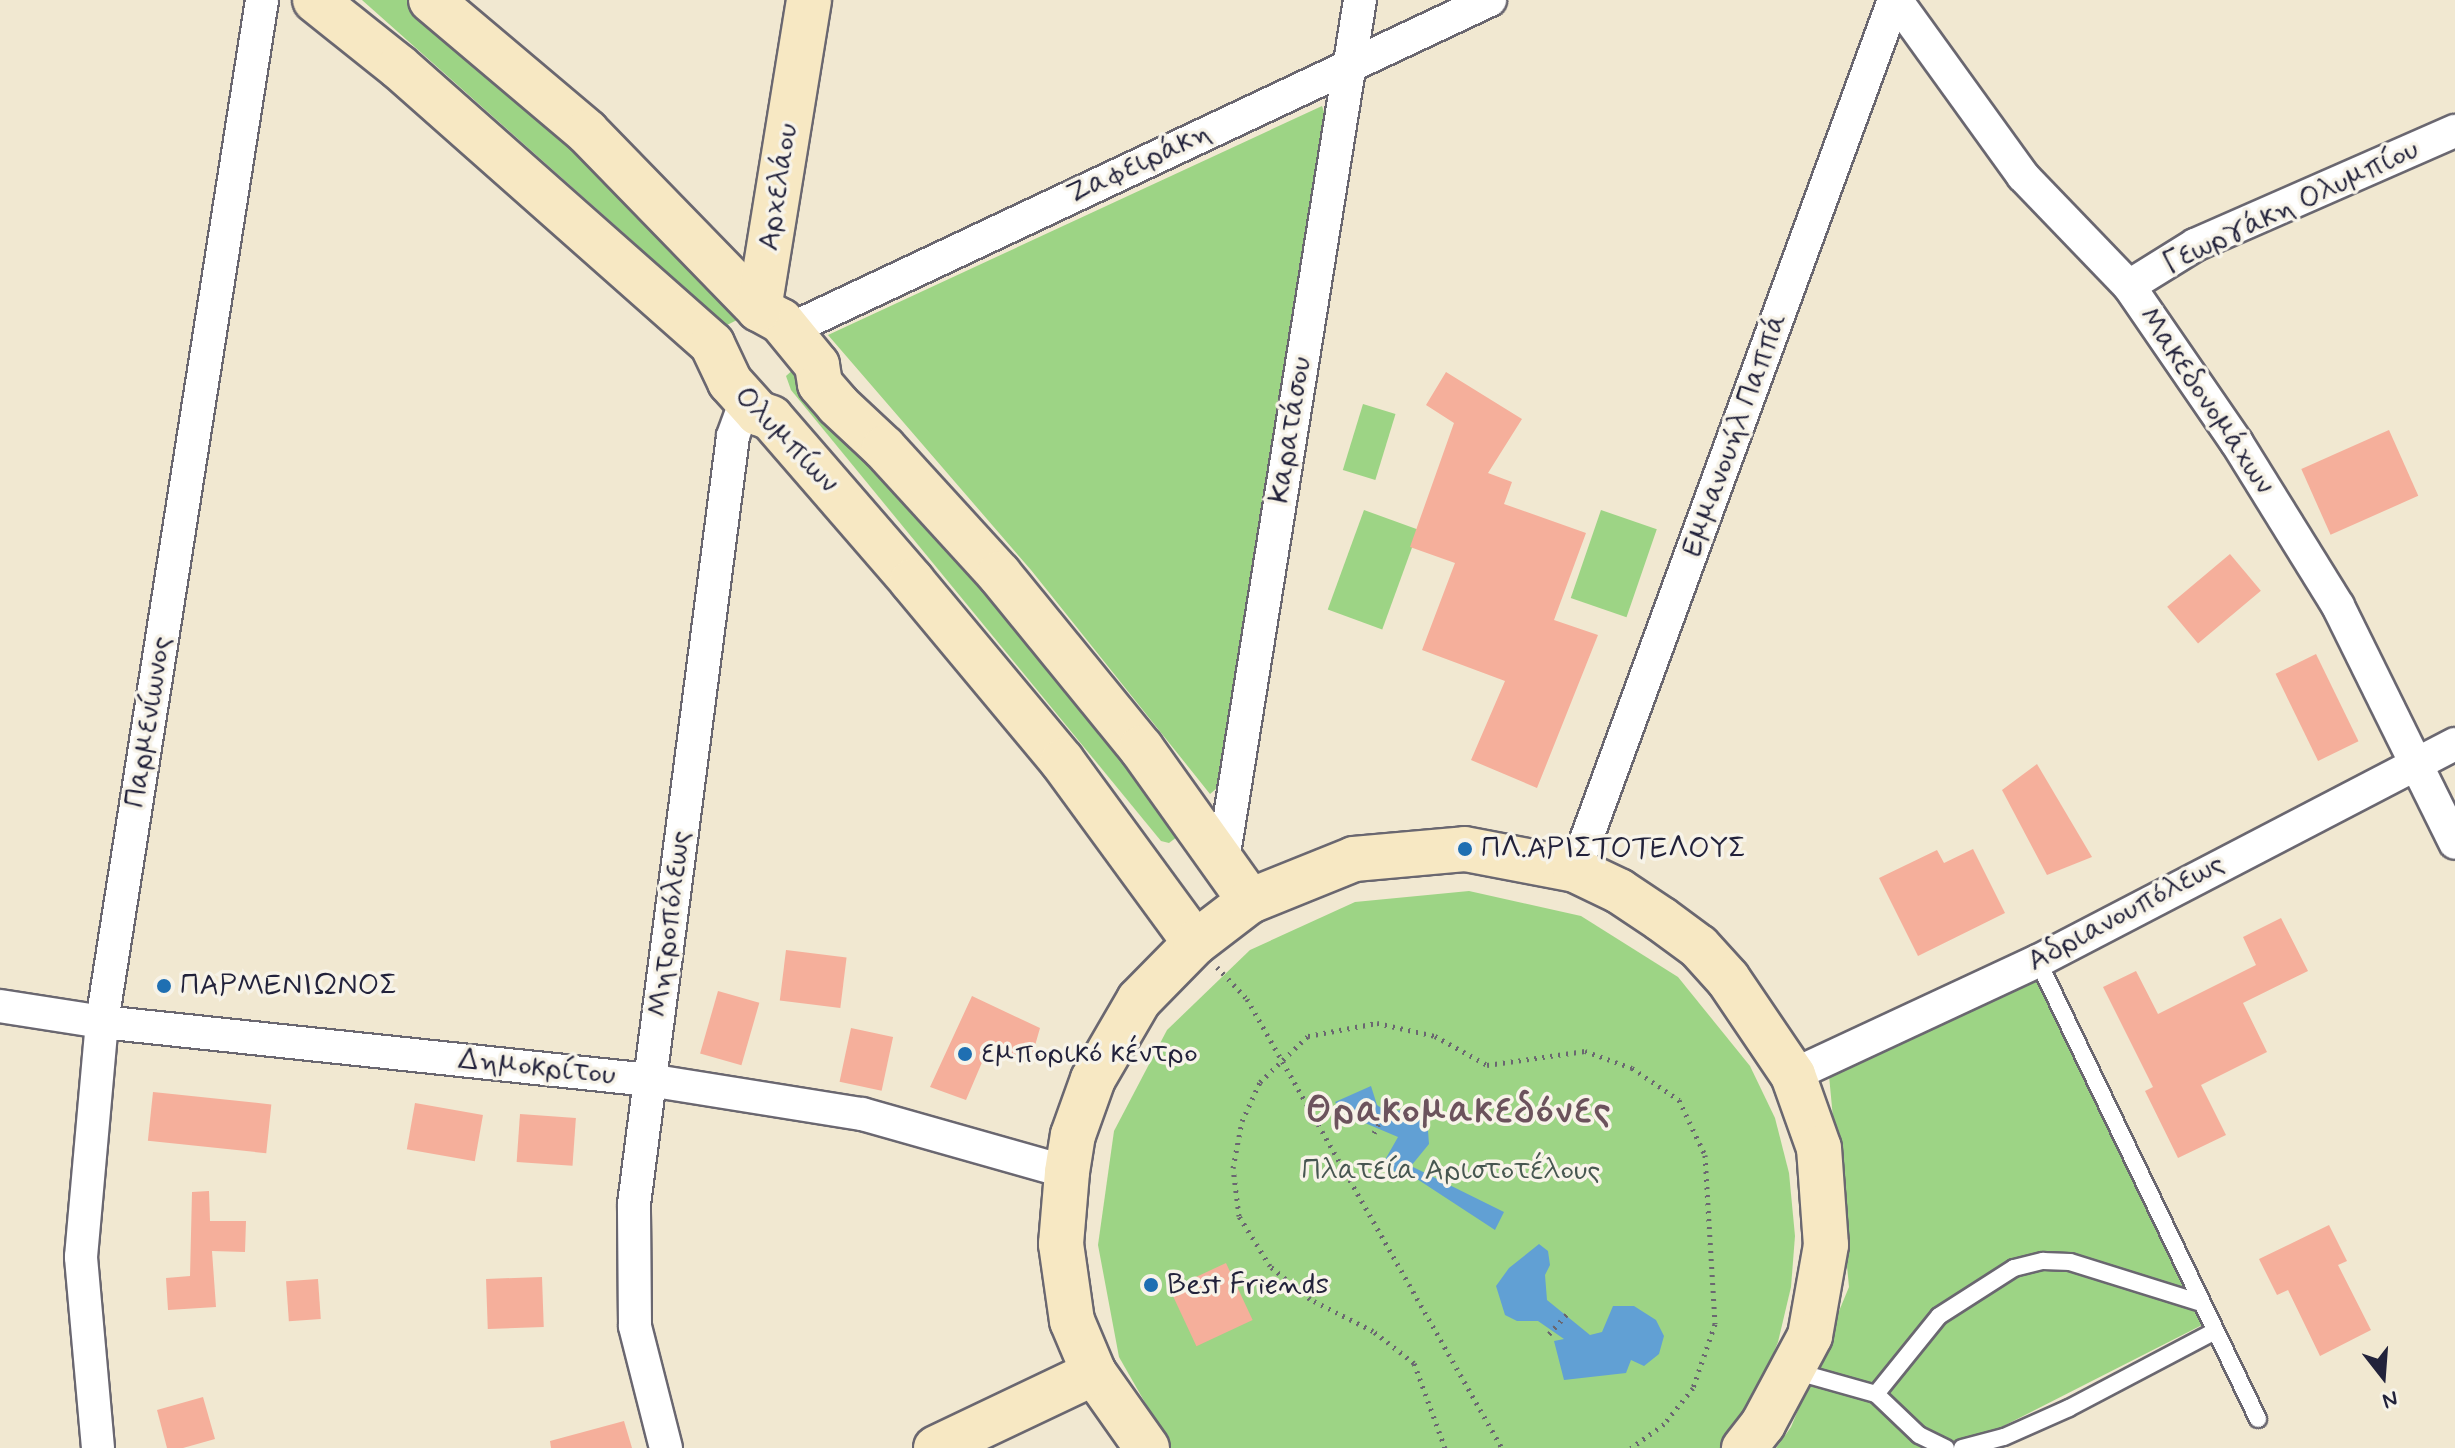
<!DOCTYPE html>
<html>
<head>
<meta charset="utf-8">
<style>
	body { margin:0 }
	#map { position:relative; width:2455px; height:1448px; overflow:hidden; background:#f1e8d1; font-family:Mynerve,sans-serif }
	div>[style] { position:absolute }
	.green>* { inset:0; background:#9dd485; transform-origin:0 0 }
	.water>* { inset:0; background:#61a0d4 }
	.building>* { inset:0; background:#f5af9b; transform-origin:0 0 }
	.path>* { height:5px; margin-top:-2.5px; transform-origin:0; background:repeating-linear-gradient(90deg,#6a6770 0 2px,transparent 0 8px) }
	.roads { filter:drop-shadow(2px 0 #6a6770) drop-shadow(-2px 0 #6a6770) drop-shadow(0 2px #6a6770) drop-shadow(0 -2px #6a6770) }
	.lane>* { height:16px; margin:-8px; padding:0 8px; transform-origin:8px; border-radius:8px; background:#fff }
	.street>* { height:32px; margin:-16px; padding:0 16px; transform-origin:16px; border-radius:16px; background:#fff }
	.secondary>* { height:44px; margin:-22px; padding:0 22px; transform-origin:22px; border-radius:22px; background:#f7e8c3 }
	.dots>* { width:22px; height:22px; translate:-50% -50%; box-sizing:border-box; border:4px solid #f7f3e8; border-radius:50% }
	span { translate:-50% -50%; white-space:nowrap; text-align:center; line-height:1.15; -webkit-text-stroke:7px #f7f3e8; paint-order:stroke }
	.street-label { font-size:30px; color:#22223b }
	.poi-label { font-size:30px; color:#22223b }
	.left { translate:0 -50%; text-align:left }
	.park-label { font-size:30px; color:#475751 }
	.district-label { font-size:38px; color:#6c535d; font-weight:700; letter-spacing:2px }
	.north { position:absolute; left:2343px; top:1336px; width:80px; height:80px; -webkit-text-stroke:6px #f7f3e8; paint-order:stroke; rotate:163deg; font-size:22px; font-weight:700; line-height:32px; text-align:center; color:#22223b }
	.north::after { content:''; display:block; margin:auto; width:28px; height:36px; background:#22223b; clip-path:polygon(50% 0,100% 100%,50% 72%,0 100%) }
</style>
</head>
<body>
<div id="map">
	<div class="green">
		<div style="clip-path:polygon(362px 0,438px 0,759px 309px,715px 331px,635px 243px)"></div>
		<div style="clip-path:polygon(1322px 106px,1326px 118px,1247px 628px,1217px 788px,1210px 794px,1031px 570px,828px 335px)"></div>
		<div style="clip-path:polygon(804px 360px,1197px 822px,1169px 843px,1161px 841px,791px 390px,786px 376px)"></div>
		<div style="left:1363px;top:404px;width:34px;height:69px;rotate:17deg"></div>
		<div style="left:1364px;top:510px;width:58px;height:106px;rotate:20deg"></div>
		<div style="left:1601px;top:510px;width:59px;height:93px;rotate:19deg"></div>
		<div style="clip-path:polygon(1469px 891px,1581px 916px,1678px 977px,1750px 1066px,1775px 1118px,1789px 1173px,1795px 1236px,1791px 1287px,1778px 1342px,1756px 1396px,1722px 1448px,1171px 1448px,1119px 1357px,1098px 1245px,1114px 1131px,1167px 1030px,1250px 950px,1355px 902px)"></div>
		<div style="clip-path:polygon(2035px 973px,2202px 1325px,1960px 1448px,1776px 1448px,1791px 1427px,1849px 1287px,1828px 1065px)"></div>
	</div>
	<div class="water">
		<div style="clip-path:polygon(1371px 1086px,1377px 1105px,1387px 1112px,1410px 1109px,1427px 1117px,1429px 1144px,1411px 1166px,1504px 1212px,1495px 1230px,1417px 1179px,1381px 1167px,1398px 1137px,1346px 1115px,1335px 1102px)"></div>
		<div style="clip-path:polygon(1539px 1244px,1548px 1251px,1550px 1265px,1545px 1275px,1547px 1300px,1590px 1335px,1602px 1332px,1613px 1306px,1634px 1306px,1656px 1320px,1664px 1336px,1659px 1354px,1644px 1366px,1631px 1360px,1626px 1373px,1564px 1380px,1554px 1341px,1564px 1339px,1538px 1321px,1517px 1321px,1505px 1315px,1496px 1286px,1509px 1268px)"></div>
	</div>
	<div class="building">
		<div style="clip-path:polygon(1446px 372px,1522px 419px,1488px 473px,1512px 482px,1504px 504px,1586px 533px,1554px 620px,1598px 635px,1537px 788px,1471px 760px,1505px 681px,1422px 650px,1455px 563px,1410px 547px,1454px 423px,1426px 405px)"></div>
		<div style="left:2389px;top:430px;width:72px;height:96px;rotate:66deg"></div>
		<div style="left:2230px;top:554px;width:48px;height:82px;rotate:50deg"></div>
		<div style="left:2316px;top:654px;width:97px;height:45px;rotate:64deg"></div>
		<div style="clip-path:polygon(2037px 764px,2092px 857px,2047px 875px,2002px 790px)"></div>
		<div style="clip-path:polygon(1973px 849px,2005px 913px,1918px 956px,1879px 878px,1937px 850px,1944px 863px)"></div>
		<div style="clip-path:polygon(2281px 918px,2308px 971px,2243px 1003px,2267px 1052px,2201px 1085px,2226px 1135px,2178px 1158px,2145px 1091px,2153px 1087px,2103px 987px,2136px 971px,2158px 1014px,2256px 965px,2243px 937px)"></div>
		<div style="left:786px;top:950px;width:61px;height:51px;rotate:7deg"></div>
		<div style="left:718px;top:991px;width:43px;height:65px;rotate:16deg"></div>
		<div style="clip-path:polygon(972px 996px,1040px 1028px,1030px 1063px,989px 1046px,966px 1100px,930px 1087px)"></div>
		<div style="left:851px;top:1028px;width:43px;height:55px;rotate:12deg"></div>
		<div style="left:153px;top:1092px;width:119px;height:49px;rotate:6deg"></div>
		<div style="left:415px;top:1103px;width:69px;height:47px;rotate:10deg"></div>
		<div style="left:520px;top:1114px;width:56px;height:48px;rotate:4deg"></div>
		<div style="clip-path:polygon(209px 1191px,210px 1221px,246px 1221px,245px 1252px,212px 1251px,216px 1307px,168px 1310px,166px 1278px,190px 1276px,192px 1192px)"></div>
		<div style="clip-path:polygon(2329px 1225px,2347px 1261px,2338px 1265px,2371px 1330px,2320px 1356px,2288px 1290px,2277px 1295px,2259px 1259px)"></div>
		<div style="left:1226px;top:1263px;width:63px;height:62px;rotate:65deg"></div>
		<div style="left:542px;top:1277px;width:50px;height:56px;rotate:88deg"></div>
		<div style="left:318px;top:1279px;width:40px;height:32px;rotate:86deg"></div>
		<div style="clip-path:polygon(203px 1397px,215px 1439px,183px 1448px,167px 1448px,157px 1410px)"></div>
		<div style="clip-path:polygon(624px 1421px,632px 1448px,551px 1448px,550px 1441px)"></div>
	</div>
	<div class="path">
		<div style="left:1217px;top:967px;width:44px;rotate:46.8deg"></div>
		<div style="left:1247px;top:999px;width:516px;rotate:60.41deg"></div>
		<div style="left:1374px;top:1133px;width:33px;rotate:-63deg"></div>
		<div style="left:1549px;top:1334px;width:28px;rotate:-48deg"></div>
		<div style="left:1445px;top:1448px;width:90px;rotate:-110deg"></div>
		<div style="left:1414px;top:1363px;width:52px;rotate:-142deg"></div>
		<div style="left:1373px;top:1331px;width:71px;rotate:-153.1deg"></div>
		<div style="left:1310px;top:1299px;width:52px;rotate:-140.5deg"></div>
		<div style="left:1270px;top:1266px;width:59px;rotate:-121.8deg"></div>
		<div style="left:1239px;top:1216px;width:48px;rotate:-97.1deg"></div>
		<div style="left:1233px;top:1168px;width:48px;rotate:-79.2deg"></div>
		<div style="left:1242px;top:1121px;width:43px;rotate:-65.2deg"></div>
		<div style="left:1260px;top:1082px;width:66px;rotate:-43.8deg"></div>
		<div style="left:1308px;top:1036px;width:70px;rotate:-10.7deg"></div>
		<div style="left:1377px;top:1023px;width:59px;rotate:12.6deg"></div>
		<div style="left:1435px;top:1036px;width:60px;rotate:29.1deg"></div>
		<div style="left:1487px;top:1065px;width:99px;rotate:-8.1deg"></div>
		<div style="left:1585px;top:1051px;width:50px;rotate:19.9deg"></div>
		<div style="left:1632px;top:1068px;width:57px;rotate:34.2deg"></div>
		<div style="left:1679px;top:1100px;width:61px;rotate:64.7deg"></div>
		<div style="left:1705px;top:1155px;width:169px;rotate:86.6deg"></div>
		<div style="left:1715px;top:1324px;width:68px;rotate:109deg"></div>
		<div style="left:1693px;top:1388px;width:46px;rotate:128.9deg"></div>
		<div style="left:1664px;top:1424px;width:41px;rotate:144deg"></div>
	</div>
	<div class="roads">
		<div class="lane">
			<div style="left:2038px;top:961px;width:508px;rotate:64.34deg"></div>
			<div style="left:1794px;top:1371px;width:85px;rotate:15.7deg"></div>
			<div style="left:1876px;top:1394px;width:59px;rotate:43.6deg"></div>
			<div style="left:1919px;top:1435px;width:30px;rotate:26deg"></div>
			<div style="left:1876px;top:1394px;width:100px;rotate:-51.1deg"></div>
			<div style="left:1939px;top:1316px;width:89px;rotate:-32.6deg"></div>
			<div style="left:2014px;top:1268px;width:30px;rotate:-14deg"></div>
			<div style="left:2043px;top:1261px;width:27px;rotate:2deg"></div>
			<div style="left:2070px;top:1262px;width:138px;rotate:17.3deg"></div>
			<div style="left:1962px;top:1448px;width:43px;rotate:-14.7deg"></div>
			<div style="left:2004px;top:1437px;width:71px;rotate:-24deg"></div>
			<div style="left:2069px;top:1408px;width:165px;rotate:-27.8deg"></div>
		</div>
		<div class="street">
			<div style="left:1896px;top:0;width:217px;rotate:54.2deg"></div>
			<div style="left:2023px;top:176px;width:153px;rotate:46.1deg"></div>
			<div style="left:2129px;top:286px;width:191px;rotate:55.5deg"></div>
			<div style="left:2237px;top:443px;width:192px;rotate:58.2deg"></div>
			<div style="left:2338px;top:606px;width:264px;rotate:63.7deg"></div>
			<div style="left:2129px;top:286px;width:78px;rotate:-31.8deg"></div>
			<div style="left:2195px;top:245px;width:284px;rotate:-23.7deg"></div>
			<div style="left:789px;top:330px;width:775px;rotate:-25.21deg"></div>
			<div style="left:1223px;top:860px;width:871px;rotate:-80.95deg"></div>
			<div style="left:1575px;top:870px;width:927px;rotate:-69.86deg"></div>
			<div style="left:0;top:1006px;width:103px;rotate:8.9deg"></div>
			<div style="left:102px;top:1022px;width:550px;rotate:6.05deg"></div>
			<div style="left:649px;top:1080px;width:216px;rotate:9.1deg"></div>
			<div style="left:862px;top:1114px;width:213px;rotate:15.8deg"></div>
			<div style="left:1793px;top:1075px;width:270px;rotate:-25deg"></div>
			<div style="left:2038px;top:961px;width:470px;rotate:-27.5deg"></div>
			<div style="left:98px;top:1448px;width:192px;rotate:-95.1deg"></div>
			<div style="left:81px;top:1257px;width:236px;rotate:-84.9deg"></div>
			<div style="left:102px;top:1022px;width:1034px;rotate:-81.1deg"></div>
			<div style="left:666px;top:1448px;width:126px;rotate:-104.3deg"></div>
			<div style="left:635px;top:1326px;width:122px;rotate:-90.5deg"></div>
			<div style="left:634px;top:1204px;width:774px;rotate:-82.65deg"></div>
			<div style="left:733px;top:436px;width:37px;rotate:-70deg"></div>
		</div>
		<div class="secondary">
			<div style="left:315px;top:0;width:107px;rotate:38.6deg"></div>
			<div style="left:399px;top:67px;width:418px;rotate:41.5deg"></div>
			<div style="left:712px;top:344px;width:42px;rotate:64.7deg"></div>
			<div style="left:730px;top:382px;width:42px;rotate:47.9deg"></div>
			<div style="left:758px;top:413px;width:14px;rotate:21deg"></div>
			<div style="left:771px;top:418px;width:216px;rotate:49.1deg"></div>
			<div style="left:912px;top:581px;width:234px;rotate:50.2deg"></div>
			<div style="left:1062px;top:761px;width:225px;rotate:53.8deg"></div>
			<div style="left:431px;top:0;width:204px;rotate:40.2deg"></div>
			<div style="left:587px;top:132px;width:247px;rotate:45.8deg"></div>
			<div style="left:759px;top:309px;width:25px;rotate:29deg"></div>
			<div style="left:781px;top:321px;width:57px;rotate:50.7deg"></div>
			<div style="left:817px;top:365px;width:19px;rotate:81deg"></div>
			<div style="left:820px;top:384px;width:28px;rotate:49deg"></div>
			<div style="left:838px;top:405px;width:63px;rotate:43.1deg"></div>
			<div style="left:884px;top:448px;width:171px;rotate:47.6deg"></div>
			<div style="left:999px;top:574px;width:225px;rotate:50.8deg"></div>
			<div style="left:1141px;top:748px;width:188px;rotate:54.5deg"></div>
			<div style="left:759px;top:309px;width:313px;rotate:-80.8deg"></div>
			<div style="left:936px;top:1448px;width:175px;rotate:-25.4deg"></div>
			<div style="left:1147px;top:1448px;width:92px;rotate:-125.2deg"></div>
			<div style="left:1094px;top:1373px;width:56px;rotate:-112.9deg"></div>
			<div style="left:1072px;top:1321px;width:78px;rotate:-98.1deg"></div>
			<div style="left:1061px;top:1244px;width:72px;rotate:-85.2deg"></div>
			<div style="left:1067px;top:1172px;width:37px;rotate:-81deg"></div>
			<div style="left:1073px;top:1135px;width:59px;rotate:-70.3deg"></div>
			<div style="left:1093px;top:1079px;width:91px;rotate:-59.8deg"></div>
			<div style="left:1139px;top:1000px;width:80px;rotate:-45.5deg"></div>
			<div style="left:1195px;top:943px;width:69px;rotate:-37.4deg"></div>
			<div style="left:1250px;top:901px;width:112px;rotate:-22deg"></div>
			<div style="left:1354px;top:859px;width:111px;rotate:-5.1deg"></div>
			<div style="left:1465px;top:849px;width:112px;rotate:10.8deg"></div>
			<div style="left:1575px;top:870px;width:49px;rotate:25.5deg"></div>
			<div style="left:1619px;top:891px;width:50px;rotate:33.7deg"></div>
			<div style="left:1661px;top:919px;width:47px;rotate:36.4deg"></div>
			<div style="left:1699px;top:947px;width:43px;rotate:47.8deg"></div>
			<div style="left:1728px;top:979px;width:116px;rotate:55.9deg"></div>
			<div style="left:1793px;top:1075px;width:77px;rotate:70.4deg"></div>
			<div style="left:1819px;top:1148px;width:97px;rotate:85.9deg"></div>
			<div style="left:1826px;top:1245px;width:92px;rotate:100deg"></div>
			<div style="left:1810px;top:1336px;width:100px;rotate:118.1deg"></div>
			<div style="left:1763px;top:1424px;width:31px;rotate:128deg"></div>
		</div>
	</div>
	<div class="dots">
		<div style="left:1465px;top:849px;background:#1f6fb2"></div>
		<div style="left:164px;top:986px;background:#1f6fb2"></div>
		<div style="left:965px;top:1054px;background:#1f6fb2"></div>
		<div style="left:1151px;top:1285px;background:#1f6fb2"></div>
	</div>
	<div class="street-label">
		<span style="left:1139px;top:164px;rotate:-25deg">Ζαφειράκη</span>
		<span style="left:779px;top:187px;rotate:-81deg">Αρχελάου</span>
		<span style="left:2291px;top:207px;rotate:-25deg">Γεωργάκη Ολυμπίου</span>
		<span style="left:2206px;top:401px;rotate:56deg">Μακεδονομάχων</span>
		<span style="left:1291px;top:430px;rotate:-81deg">Καρατάσου</span>
		<span style="left:1735px;top:435px;rotate:-70deg">Εμμανουήλ Παππά</span>
		<span style="left:786px;top:440px;rotate:46deg">Ολυμπίων</span>
		<span style="left:149px;top:722px;rotate:-81deg">Παρμενίωνος</span>
		<span style="left:2126px;top:913px;rotate:-28deg">Αδριανουπόλεως</span>
		<span style="left:670px;top:924px;rotate:-83deg">Μητροπόλεως</span>
		<span style="left:537px;top:1068px;rotate:6deg">Δημοκρίτου</span>
	</div>
	<div class="poi-label">
		<span class="left" style="left:1481px;top:849px">ΠΛ.ΑΡΙΣΤΟΤΕΛΟΥΣ</span>
		<span class="left" style="left:180px;top:986px">ΠΑΡΜΕΝΙΩΝΟΣ</span>
		<span class="left" style="left:981px;top:1054px">εμπορικό κέντρο</span>
		<span class="left" style="left:1167px;top:1285px">Best Friends</span>
	</div>
	<div class="park-label">
		<span style="left:1451px;top:1171px">Πλατεία Αριστοτέλους</span>
	</div>
	<div class="district-label">
		<span style="left:1459px;top:1112px">Θρακομακεδόνες</span>
	</div>
	<div class="north">N</div>
</div>
</body>
</html>
